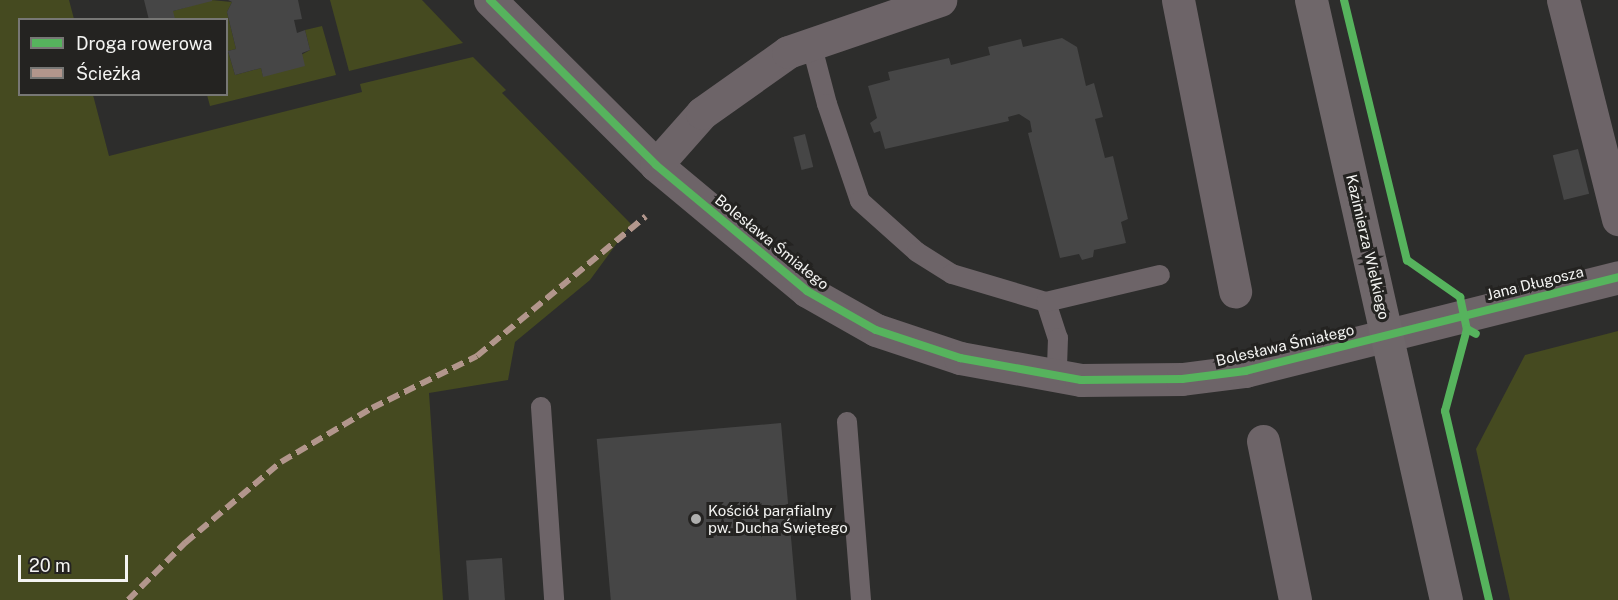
<!DOCTYPE html>
<html>
<head>
<meta charset="utf-8">
<style>
	body { margin:0 }
	#map { position:relative; width:1618px; height:600px; overflow:hidden; background:#2d2d2c; font-family:"Public Sans",sans-serif }
	div>[style] { position:absolute }
	.green>* { inset:0; background:#454a20 }
	.building>* { inset:0; background:#464646; transform-origin:0 0 }
	.lane>* { height:20px; margin:-10px; padding:0 10px; transform-origin:10px; border-radius:10px; background:#6d6468 }
	.street>* { height:33px; margin:-16.5px; padding:0 16.5px; transform-origin:16.5px; border-radius:16.5px; background:#6d6468 }
	.secondary>* { height:33px; margin:-16.5px; padding:0 16.5px; transform-origin:16.5px; border-radius:16.5px; background:#6f676a }
	.quiet>* { height:6px; margin-top:-3px; transform-origin:0; background:repeating-linear-gradient(90deg,#b2968c 0 12px,transparent 0 18px) }
	.cycleway>* { height:8px; margin:-4px; padding:0 4px; transform-origin:4px; border-radius:4px; background:#56b35d }
	.dots>* { width:16px; height:16px; translate:-50% -50%; box-sizing:border-box; border:3px solid #242321; border-radius:50% }
	span { translate:-50% -50%; white-space:nowrap; text-align:center; line-height:1.15; -webkit-text-stroke:6px #242321; paint-order:stroke }
	.street-label { font-size:15px; color:#f4f4f2 }
	.poi-label { font-size:15px; color:#f4f4f2 }
	.left { translate:0 -50%; text-align:left }
	.legend { position:absolute; left:18px; top:18px; width:210px; height:78px; box-sizing:border-box; background:#242321; border:2px solid #777775; margin:0; padding:8px 10px; list-style:none; font-size:18px; color:#f4f4f2 }
	.legend li { display:flex; align-items:center; gap:12px; height:30px }
	.legend b { width:30px; border:2px solid #777775 }
	.scale { position:absolute; left:18px; top:555px; width:110px; height:27px; box-sizing:border-box; border:3px solid #f4f4f2; border-top:0; padding-left:8px; font-size:18px; line-height:21px; white-space:nowrap; color:#f4f4f2; -webkit-text-stroke:4px #242321; paint-order:stroke }
</style>
</head>
<body>
<div id="map">
	<div class="green">
		<div style="clip-path:polygon(0 0,69px 0,74px 19px,20px 20px,20px 94px,93px 95px,109px 156px,362px 92px,360px 84px,473px 57px,506px 90px,502px 93px,631px 224px,590px 280px,515px 342px,508px 380px,429px 393px,443px 600px,0 600px)"></div>
		<div style="clip-path:polygon(211px 0,232px 2px,227px 12px,236px 49px,228px 51px,235px 75px,261px 68px,263px 76px,310px 50px,305px 30px,322px 26px,336px 75px,210px 106px,207px 95px,226px 94px,226px 20px,172px 20px,173px 11px)"></div>
		<div style="clip-path:polygon(330px 0,422px 0,463px 43px,349px 71px)"></div>
		<div style="clip-path:polygon(1618px 331px,1618px 600px,1510px 600px,1476px 449px,1525px 355px)"></div>
	</div>
	<div class="building">
		<div style="clip-path:polygon(144px 0,212px 0,212px 1px,173px 11px,175px 19px,149px 20px)"></div>
		<div style="clip-path:polygon(228px 0,298px 0,302px 19px,294px 20px,297px 33px,305px 30px,310px 50px,302px 53px,305px 66px,263px 77px,261px 68px,235px 75px,228px 51px,236px 49px,227px 12px,232px 2px)"></div>
		<div style="clip-path:polygon(1062px 38px,1077px 47px,1086px 86px,1094px 83px,1103px 117px,1095px 119px,1105px 158px,1113px 156px,1128px 219px,1121px 222px,1126px 243px,1094px 250px,1093px 257px,1082px 260px,1079px 254px,1060px 258px,1028px 133px,1032px 132px,1030px 121px,1019px 114px,1008px 117px,1009px 121px,885px 149px,880px 131px,874px 133px,870px 123px,877px 118px,868px 86px,890px 80px,888px 72px,949px 58px,951px 65px,990px 55px,988px 47px,1021px 39px,1023px 47px)"></div>
		<div style="left:805px;top:134px;width:34px;height:12px;rotate:76deg"></div>
		<div style="left:1578px;top:149px;width:46px;height:26px;rotate:76deg"></div>
		<div style="left:781px;top:423px;width:178px;height:185px;rotate:85deg"></div>
		<div style="left:502px;top:558px;width:42px;height:36px;rotate:86deg"></div>
	</div>
	<div class="lane">
		<div style="left:811px;top:43px;width:63px;rotate:75.3deg"></div>
		<div style="left:827px;top:104px;width:102px;rotate:71.2deg"></div>
		<div style="left:860px;top:201px;width:76px;rotate:41.8deg"></div>
		<div style="left:917px;top:252px;width:41px;rotate:32.2deg"></div>
		<div style="left:952px;top:274px;width:98px;rotate:16.6deg"></div>
		<div style="left:1046px;top:302px;width:38px;rotate:72deg"></div>
		<div style="left:1058px;top:338px;width:38px;rotate:92deg"></div>
		<div style="left:1046px;top:302px;width:117px;rotate:-13.3deg"></div>
		<div style="left:541px;top:407px;width:193px;rotate:86.1deg"></div>
		<div style="left:847px;top:422px;width:179px;rotate:85.5deg"></div>
	</div>
	<div class="street">
		<div style="left:490px;top:0;width:234px;rotate:44.8deg"></div>
		<div style="left:656px;top:165px;width:197px;rotate:39.8deg"></div>
		<div style="left:807px;top:291px;width:79px;rotate:29.5deg"></div>
		<div style="left:876px;top:330px;width:89px;rotate:18.4deg"></div>
		<div style="left:960px;top:358px;width:123px;rotate:10.3deg"></div>
		<div style="left:1081px;top:380px;width:101px;rotate:-0.6deg"></div>
		<div style="left:1182px;top:379px;width:64px;rotate:-7.2deg"></div>
		<div style="left:1245px;top:371px;width:385px;rotate:-14.1deg"></div>
		<div style="left:1178px;top:0;width:297px;rotate:78.9deg"></div>
		<div style="left:1563px;top:0;width:226px;rotate:75.9deg"></div>
		<div style="left:656px;top:165px;width:69px;rotate:-48.5deg"></div>
		<div style="left:702px;top:113px;width:105px;rotate:-35.3deg"></div>
		<div style="left:788px;top:52px;width:161px;rotate:-18.9deg"></div>
		<div style="left:1263px;top:441px;width:162px;rotate:78.6deg"></div>
	</div>
	<div class="secondary">
		<div style="left:1311px;top:0;width:615px;rotate:77.32deg"></div>
	</div>
	<div class="quiet">
		<div style="left:128px;top:600px;width:81px;rotate:-45deg"></div>
		<div style="left:185px;top:543px;width:126px;rotate:-40.2deg"></div>
		<div style="left:281px;top:462px;width:106px;rotate:-30.7deg"></div>
		<div style="left:372px;top:408px;width:117px;rotate:-26.3deg"></div>
		<div style="left:477px;top:356px;width:219px;rotate:-39.6deg"></div>
	</div>
	<div class="cycleway">
		<div style="left:490px;top:0;width:234px;rotate:44.8deg"></div>
		<div style="left:656px;top:165px;width:197px;rotate:39.8deg"></div>
		<div style="left:807px;top:291px;width:79px;rotate:29.5deg"></div>
		<div style="left:876px;top:330px;width:89px;rotate:18.4deg"></div>
		<div style="left:960px;top:358px;width:123px;rotate:10.3deg"></div>
		<div style="left:1081px;top:380px;width:101px;rotate:-0.6deg"></div>
		<div style="left:1182px;top:379px;width:64px;rotate:-7.2deg"></div>
		<div style="left:1245px;top:371px;width:385px;rotate:-14.1deg"></div>
		<div style="left:1344px;top:0;width:268px;rotate:76.4deg"></div>
		<div style="left:1407px;top:260px;width:65px;rotate:34.9deg"></div>
		<div style="left:1460px;top:297px;width:33px;rotate:78deg"></div>
		<div style="left:1467px;top:329px;width:10px;rotate:29deg"></div>
		<div style="left:1467px;top:329px;width:85px;rotate:105deg"></div>
		<div style="left:1445px;top:411px;width:194px;rotate:76.9deg"></div>
	</div>
	<div class="dots">
		<div style="left:696px;top:519px;background:#aeaead"></div>
	</div>
	<div class="street-label">
		<span style="left:772px;top:242px;rotate:39deg">Bolesława Śmiałego</span>
		<span style="left:1368px;top:247px;rotate:77deg">Kazimierza Wielkiego</span>
		<span style="left:1535px;top:283px;rotate:-14deg">Jana Długosza</span>
		<span style="left:1285px;top:345px;rotate:-13deg">Bolesława Śmiałego</span>
	</div>
	<div class="poi-label">
		<span class="left" style="left:708px;top:519px">Kościół parafialny<br>pw. Ducha Świętego</span>
	</div>
	<ul class="legend">
	<li><b style="height:8px;background:#56b35d"></b>Droga rowerowa</li>
	<li><b style="height:8px;background:#b2968c"></b>Ścieżka</li>
	</ul>
	<div class="scale">20 m</div>
</div>
</body>
</html>
